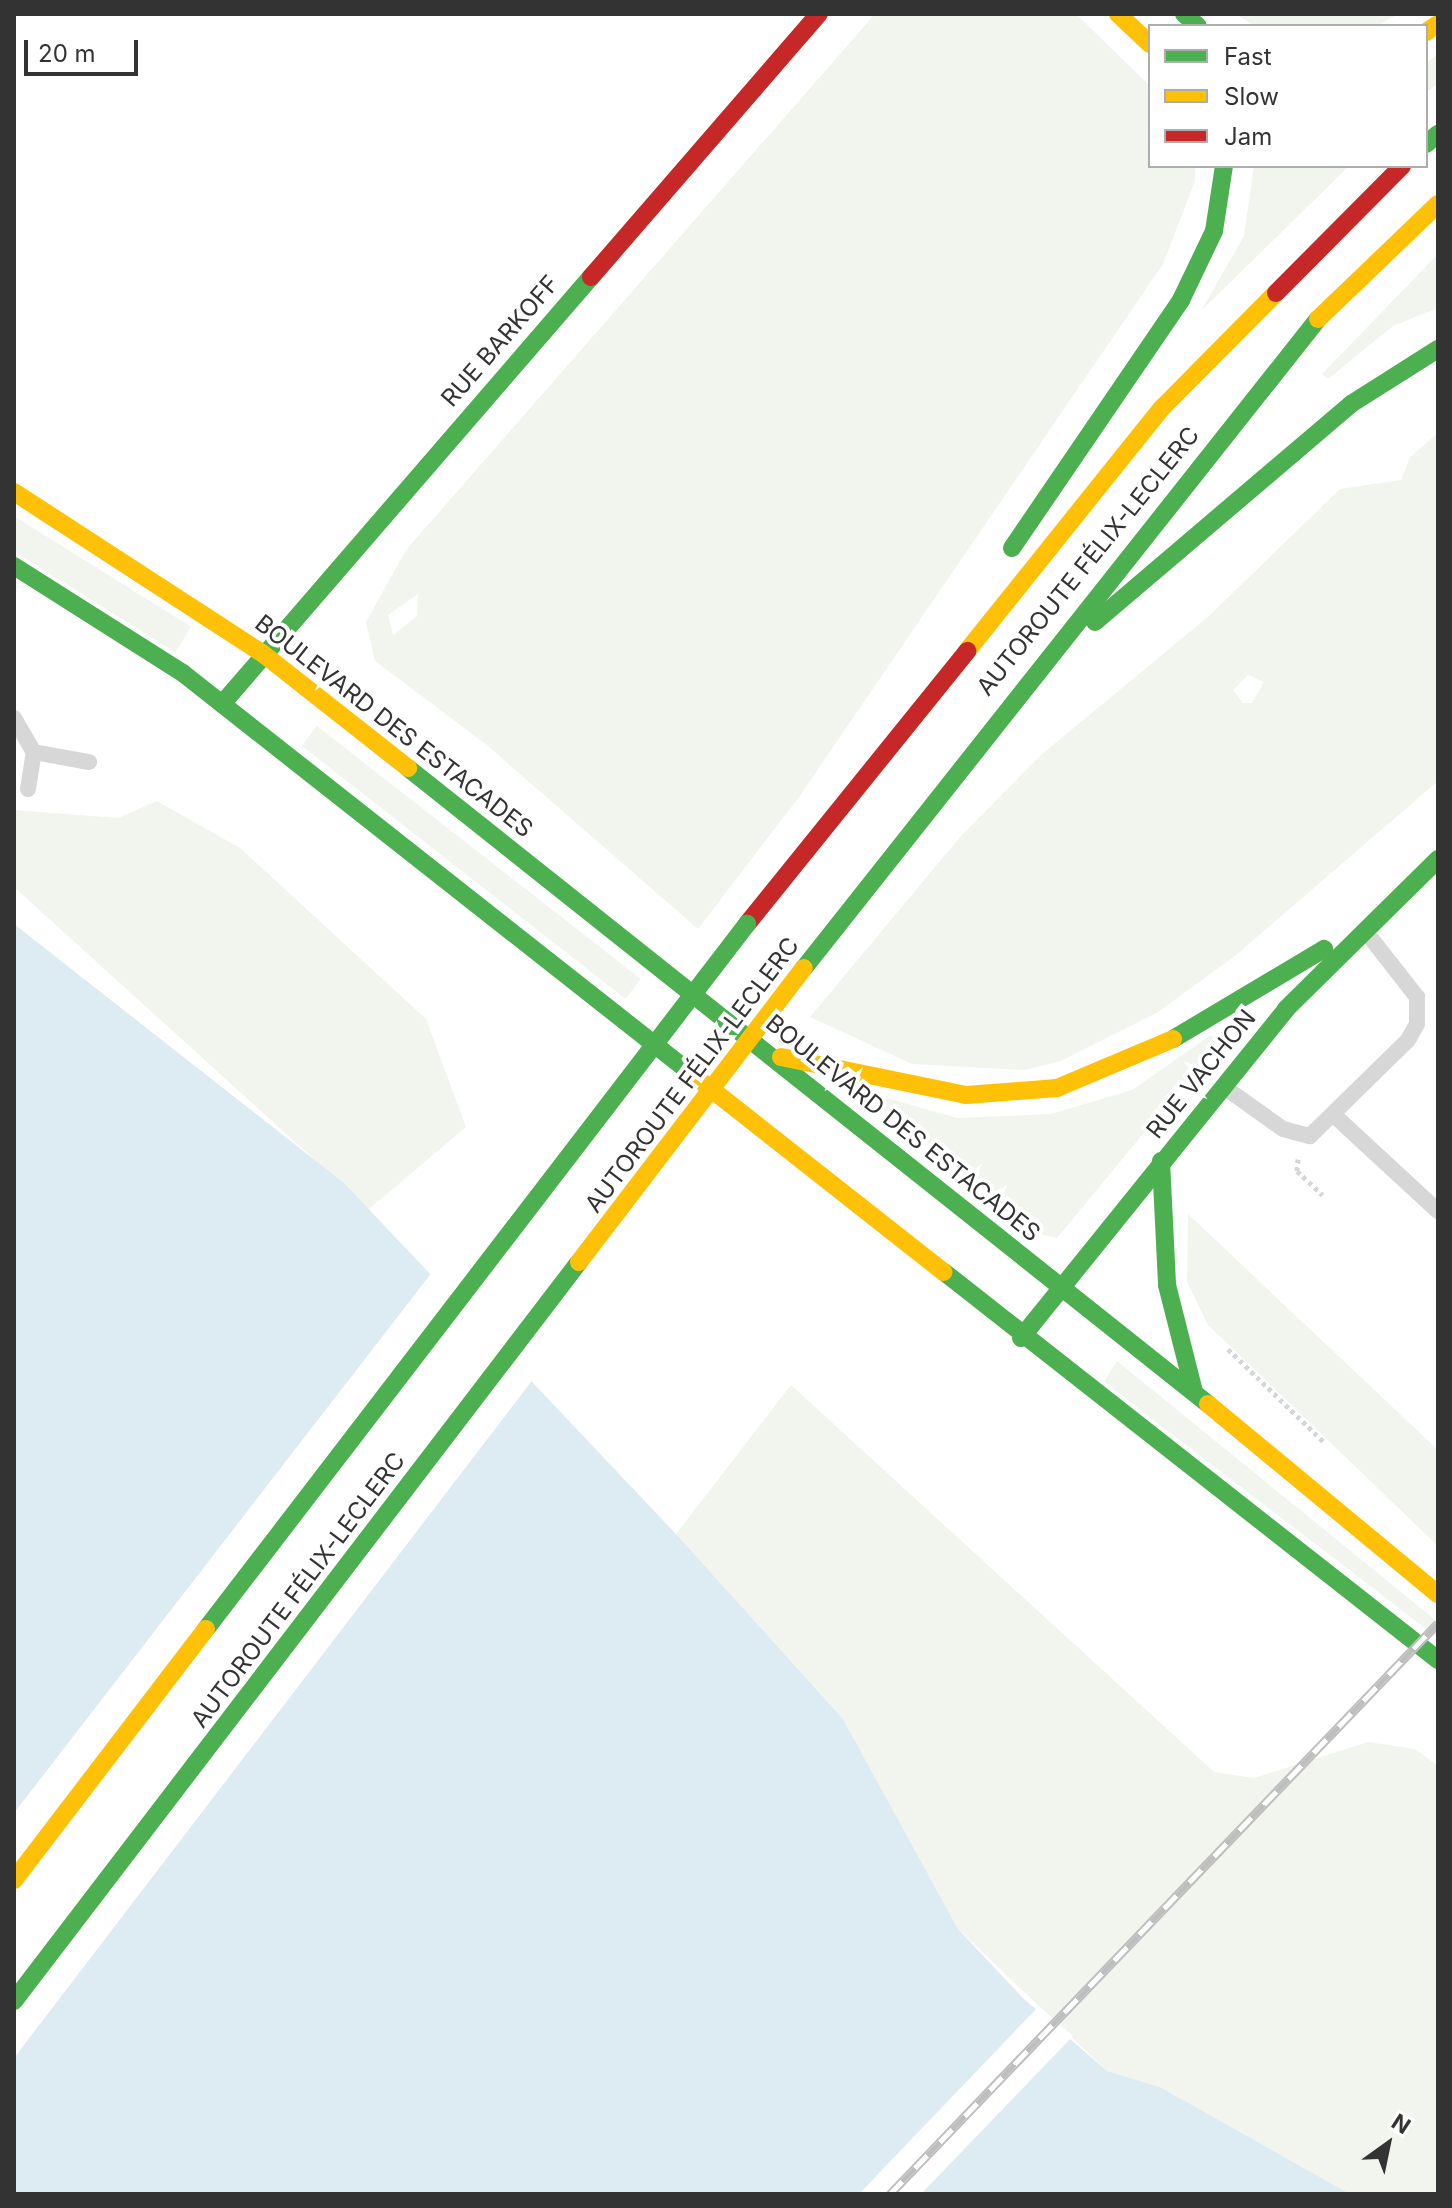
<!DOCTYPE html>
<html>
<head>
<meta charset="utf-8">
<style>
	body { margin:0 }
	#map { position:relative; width:1452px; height:2208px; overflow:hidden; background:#fff; font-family:Inter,sans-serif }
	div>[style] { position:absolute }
	.green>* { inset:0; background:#f1f5ed; transform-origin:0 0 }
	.water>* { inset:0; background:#ddebf3 }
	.pier>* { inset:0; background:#fff }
	.path>* { height:5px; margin-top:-2.5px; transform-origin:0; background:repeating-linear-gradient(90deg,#d6d6d6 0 4px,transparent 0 8px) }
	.lane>* { height:16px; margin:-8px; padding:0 8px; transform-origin:8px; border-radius:8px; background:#d7d7d7 }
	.fast>* { height:18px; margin:-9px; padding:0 9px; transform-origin:9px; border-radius:9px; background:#4caf50 }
	.slow>* { height:18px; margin:-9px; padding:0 9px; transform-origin:9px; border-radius:9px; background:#ffc107 }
	.jam>* { height:18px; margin:-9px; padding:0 9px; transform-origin:9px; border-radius:9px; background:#c62828 }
	.rail>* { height:9px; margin-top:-4.5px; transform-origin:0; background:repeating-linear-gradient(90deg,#fff 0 18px,#bebebe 0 36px); box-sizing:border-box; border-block:2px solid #bebebe }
	.fast-bridge>* { height:18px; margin:-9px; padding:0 9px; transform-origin:9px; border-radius:9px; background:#4caf50 }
	.slow-bridge>* { height:18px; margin:-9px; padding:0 9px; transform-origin:9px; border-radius:9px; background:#ffc107 }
	span { translate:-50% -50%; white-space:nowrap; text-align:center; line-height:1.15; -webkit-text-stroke:8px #fff; paint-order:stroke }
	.street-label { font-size:24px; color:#333 }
	.frame { position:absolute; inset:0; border:16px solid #333; pointer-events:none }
	.legend { position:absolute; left:1148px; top:24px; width:280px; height:144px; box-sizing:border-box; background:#fff; border:2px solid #adadad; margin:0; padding:10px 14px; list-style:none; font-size:24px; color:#333 }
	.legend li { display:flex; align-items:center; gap:16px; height:40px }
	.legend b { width:40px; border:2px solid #adadad }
	.north { position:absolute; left:1348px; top:2104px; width:80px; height:80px; -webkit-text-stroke:6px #fff; paint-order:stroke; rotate:33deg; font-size:22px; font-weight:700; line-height:32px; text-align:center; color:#333 }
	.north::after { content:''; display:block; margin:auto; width:28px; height:36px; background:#333; clip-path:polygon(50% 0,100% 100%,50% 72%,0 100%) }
	.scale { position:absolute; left:24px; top:40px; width:114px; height:36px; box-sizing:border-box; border:4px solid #333; border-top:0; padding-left:10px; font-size:24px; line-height:28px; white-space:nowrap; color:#333; -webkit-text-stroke:6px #fff; paint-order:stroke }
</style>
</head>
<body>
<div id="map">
	<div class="green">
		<div style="clip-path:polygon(evenodd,875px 14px,1076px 14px,1150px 86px,1150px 166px,1195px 166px,1195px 181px,1163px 264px,799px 797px,698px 929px,488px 746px,375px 661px,366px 622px,406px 550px,875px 14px,418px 594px,417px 616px,393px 635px,388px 615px,418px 594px)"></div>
		<div style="clip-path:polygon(1235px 14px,1398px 14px,1376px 26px,1256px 26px)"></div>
		<div style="clip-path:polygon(1438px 54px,1438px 83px,1426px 93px,1426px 63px)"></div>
		<div style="clip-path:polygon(1254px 166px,1349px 166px,1201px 311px,1244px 236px)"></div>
		<div style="clip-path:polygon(1438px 254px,1438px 308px,1393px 326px,1328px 379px,1322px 374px)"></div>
		<div style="clip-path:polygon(evenodd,1438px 433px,1438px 781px,1235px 956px,1158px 1012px,1061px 1061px,1025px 1070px,912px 1064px,810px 1017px,960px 837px,1041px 755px,1210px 615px,1340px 489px,1401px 480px,1410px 457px,1438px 433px,1248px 675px,1264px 682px,1252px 703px,1243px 703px,1233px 690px,1248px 675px)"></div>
		<div style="left:14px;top:516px;width:209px;height:30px;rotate:32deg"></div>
		<div style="left:317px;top:726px;width:411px;height:25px;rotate:38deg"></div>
		<div style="clip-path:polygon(157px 801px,240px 848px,426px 1019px,466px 1127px,369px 1209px,14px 887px,14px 810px,118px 818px)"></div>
		<div style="clip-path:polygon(1211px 1035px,1218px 1043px,1057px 1238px,1043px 1235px,869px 1099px,873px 1094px,957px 1118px,1051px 1114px,1132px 1090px)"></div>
		<div style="clip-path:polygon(1188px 1214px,1438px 1450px,1438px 1546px,1208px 1325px,1187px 1282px)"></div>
		<div style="clip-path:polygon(1117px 1361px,1438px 1622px,1438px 1638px,1104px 1382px)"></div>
		<div style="clip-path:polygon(791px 1385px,1214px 1772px,1254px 1778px,1368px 1742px,1415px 1749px,1438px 1766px,1438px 2194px,1350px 2194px,1160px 2087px,1107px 2071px,958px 1929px,843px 1719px,676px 1534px)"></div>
	</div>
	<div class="water">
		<div style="clip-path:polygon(14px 924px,344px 1183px,676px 1534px,843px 1719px,958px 1929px,1024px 1999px,1107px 2071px,1160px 2087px,1350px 2194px,14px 2194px)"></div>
	</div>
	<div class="pier">
		<div style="clip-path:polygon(433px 1271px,534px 1378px,14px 2058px,14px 1813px)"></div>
		<div style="clip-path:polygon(1039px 2006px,1073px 2036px,921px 2194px,859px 2194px)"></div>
	</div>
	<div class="path">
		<div style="left:1298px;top:1159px;width:12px;rotate:95deg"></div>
		<div style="left:1297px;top:1171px;width:35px;rotate:43deg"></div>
		<div style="left:1228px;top:1349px;width:134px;rotate:44.1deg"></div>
	</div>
	<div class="lane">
		<div style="left:14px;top:718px;width:39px;rotate:60deg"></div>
		<div style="left:34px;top:752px;width:56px;rotate:10.3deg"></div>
		<div style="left:28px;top:789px;width:37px;rotate:-81deg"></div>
		<div style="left:1224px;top:1087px;width:72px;rotate:35.4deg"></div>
		<div style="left:1283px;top:1129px;width:28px;rotate:15deg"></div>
		<div style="left:1310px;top:1136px;width:137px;rotate:-44.4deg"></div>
		<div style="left:1408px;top:1040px;width:18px;rotate:-61deg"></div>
		<div style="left:1417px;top:1024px;width:27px;rotate:-90deg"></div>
		<div style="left:1417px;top:997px;width:83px;rotate:-128.1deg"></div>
		<div style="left:1336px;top:1117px;width:139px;rotate:42.7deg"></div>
	</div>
	<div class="fast">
		<div style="left:1184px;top:14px;width:18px;rotate:41deg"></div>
		<div style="left:1426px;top:144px;width:16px;rotate:-40deg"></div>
		<div style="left:1012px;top:548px;width:300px;rotate:-55.7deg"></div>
		<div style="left:1181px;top:300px;width:76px;rotate:-64.4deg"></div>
		<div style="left:1214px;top:231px;width:66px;rotate:-81.3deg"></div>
		<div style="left:14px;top:566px;width:201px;rotate:32.4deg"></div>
		<div style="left:184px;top:674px;width:647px;rotate:38.22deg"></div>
		<div style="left:1095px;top:622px;width:336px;rotate:-40.4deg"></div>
		<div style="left:1351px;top:404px;width:103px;rotate:-32.3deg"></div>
		<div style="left:222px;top:704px;width:564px;rotate:-49.17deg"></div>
		<div style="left:408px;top:768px;width:1022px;rotate:38.48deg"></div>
		<div style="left:804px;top:968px;width:828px;rotate:-51.62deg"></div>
		<div style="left:1173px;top:1039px;width:176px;rotate:-30.8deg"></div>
		<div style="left:1161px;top:1161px;width:124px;rotate:87.2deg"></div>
		<div style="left:1167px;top:1285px;width:110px;rotate:75.8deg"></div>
		<div style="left:944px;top:1272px;width:628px;rotate:38.15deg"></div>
		<div style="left:1021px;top:1338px;width:422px;rotate:-51.1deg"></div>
		<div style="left:1286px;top:1009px;width:214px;rotate:-44.6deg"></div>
	</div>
	<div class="slow">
		<div style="left:1118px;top:14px;width:44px;rotate:43.2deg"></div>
		<div style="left:1426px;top:32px;width:14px;rotate:-34deg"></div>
		<div style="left:1318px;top:319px;width:166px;rotate:-43.8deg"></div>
		<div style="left:14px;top:492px;width:296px;rotate:33deg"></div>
		<div style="left:262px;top:653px;width:186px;rotate:38.2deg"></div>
		<div style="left:967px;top:651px;width:312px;rotate:-51.3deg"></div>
		<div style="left:1162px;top:408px;width:162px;rotate:-45.3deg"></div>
		<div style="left:781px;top:1057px;width:189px;rotate:11.6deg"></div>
		<div style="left:966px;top:1095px;width:91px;rotate:-4.4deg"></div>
		<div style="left:1057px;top:1088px;width:126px;rotate:-22.9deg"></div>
		<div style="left:692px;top:1074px;width:320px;rotate:38.2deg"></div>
		<div style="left:1208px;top:1404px;width:298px;rotate:39.6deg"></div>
	</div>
	<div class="jam">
		<div style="left:591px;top:277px;width:348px;rotate:-49.1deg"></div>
		<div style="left:1276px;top:293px;width:179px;rotate:-45.2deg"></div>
		<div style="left:747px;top:924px;width:351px;rotate:-51.1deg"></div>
	</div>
	<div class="rail">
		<div style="left:890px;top:2194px;width:791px;rotate:-46.18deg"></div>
	</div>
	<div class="fast-bridge">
		<div style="left:206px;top:1629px;width:889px;rotate:-52.5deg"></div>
		<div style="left:14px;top:2001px;width:930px;rotate:-52.6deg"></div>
	</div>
	<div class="slow-bridge">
		<div style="left:579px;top:1262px;width:370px;rotate:-52.6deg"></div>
		<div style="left:14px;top:1880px;width:316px;rotate:-52.6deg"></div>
	</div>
	<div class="street-label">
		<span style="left:500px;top:341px;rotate:-49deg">RUE BARKOFF</span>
		<span style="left:1088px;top:561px;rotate:-51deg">AUTOROUTE FÉLIX-LECLERC</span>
		<span style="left:394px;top:726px;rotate:38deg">BOULEVARD DES ESTACADES</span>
		<span style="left:1201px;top:1074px;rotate:-51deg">RUE VACHON</span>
		<span style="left:692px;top:1075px;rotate:-53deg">AUTOROUTE FÉLIX-LECLERC</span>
		<span style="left:903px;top:1128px;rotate:39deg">BOULEVARD DES ESTACADES</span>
		<span style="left:298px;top:1590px;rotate:-53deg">AUTOROUTE FÉLIX-LECLERC</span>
	</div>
	<div class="frame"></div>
	<ul class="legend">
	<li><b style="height:10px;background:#4caf50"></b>Fast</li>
	<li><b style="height:10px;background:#ffc107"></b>Slow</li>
	<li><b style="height:10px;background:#c62828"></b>Jam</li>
	</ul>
	<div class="north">N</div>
	<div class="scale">20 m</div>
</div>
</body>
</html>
